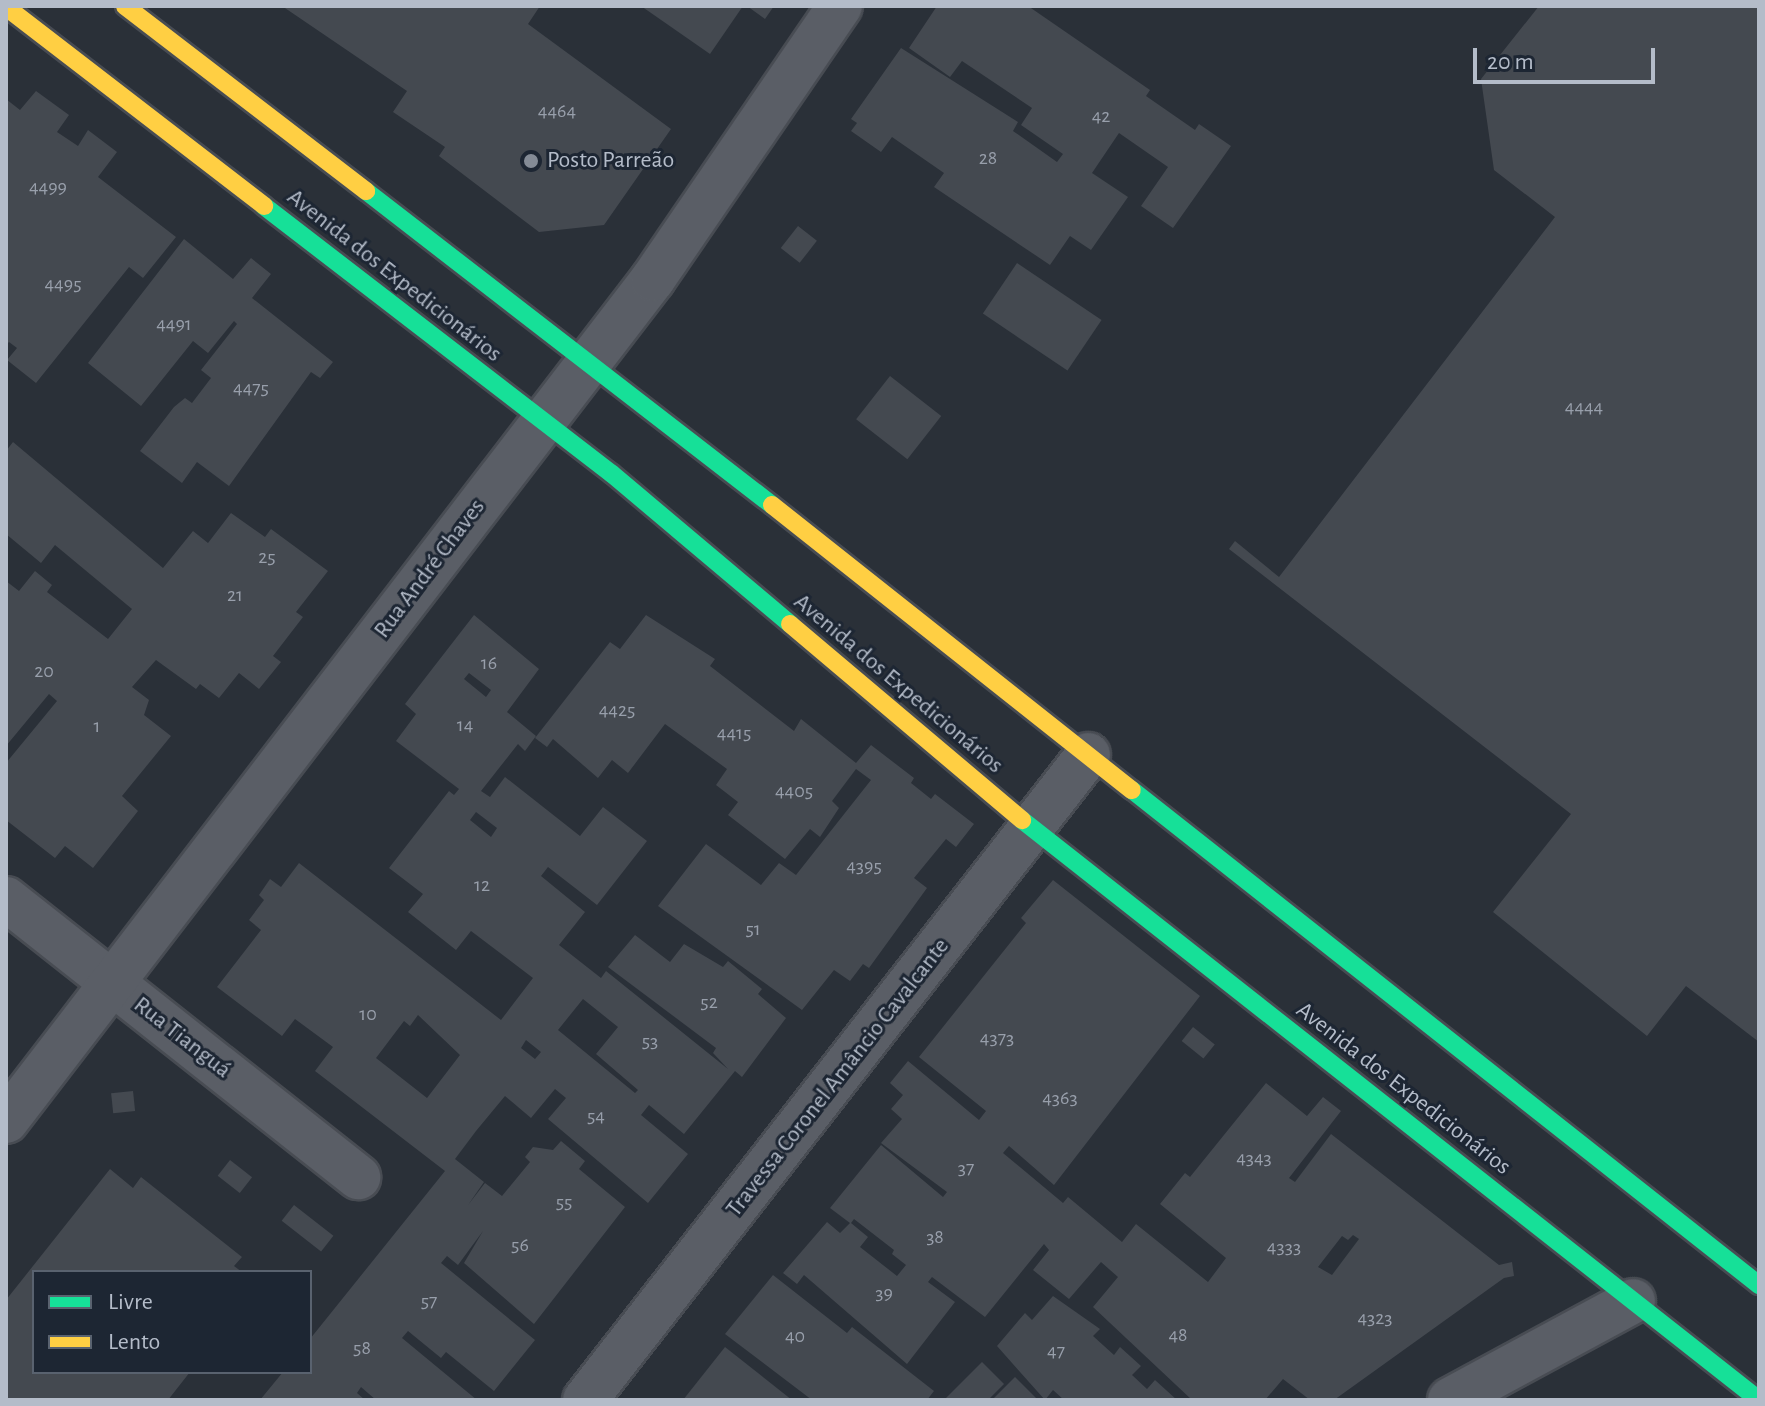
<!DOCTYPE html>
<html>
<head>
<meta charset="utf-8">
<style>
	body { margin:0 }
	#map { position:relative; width:1765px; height:1406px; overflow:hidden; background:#2a3038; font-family:"Alegreya Sans",sans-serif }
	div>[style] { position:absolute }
	.building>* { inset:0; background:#444950; transform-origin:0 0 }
	.roads { filter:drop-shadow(2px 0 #484c53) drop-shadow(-2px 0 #484c53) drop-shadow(0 2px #484c53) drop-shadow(0 -2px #484c53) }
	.street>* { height:44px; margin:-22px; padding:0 22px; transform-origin:22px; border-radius:22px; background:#5a5e66 }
	.fast>* { height:18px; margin:-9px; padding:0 9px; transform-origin:9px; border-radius:9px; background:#16e098 }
	.slow>* { height:18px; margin:-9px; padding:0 9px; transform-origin:9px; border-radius:9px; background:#ffcf43 }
	.dots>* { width:22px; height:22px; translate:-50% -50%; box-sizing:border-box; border:4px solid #1d2633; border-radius:50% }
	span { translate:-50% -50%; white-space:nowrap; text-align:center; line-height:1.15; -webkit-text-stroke:6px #1d2633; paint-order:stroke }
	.number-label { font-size:20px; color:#989fab }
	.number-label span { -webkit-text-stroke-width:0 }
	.poi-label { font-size:24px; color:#b4bcc9 }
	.left { translate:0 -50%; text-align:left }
	.street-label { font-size:24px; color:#b4bcc9 }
	.frame { position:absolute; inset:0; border:8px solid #b4bcc9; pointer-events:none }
	.legend { position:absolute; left:32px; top:1270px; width:280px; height:104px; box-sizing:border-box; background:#1d2633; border:2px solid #59626f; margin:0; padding:10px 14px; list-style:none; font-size:24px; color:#b4bcc9 }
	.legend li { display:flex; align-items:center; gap:16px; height:40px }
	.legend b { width:40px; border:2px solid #59626f }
	.scale { position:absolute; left:1473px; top:48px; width:182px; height:36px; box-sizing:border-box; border:4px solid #b4bcc9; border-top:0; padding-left:10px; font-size:24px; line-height:28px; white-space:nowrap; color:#b4bcc9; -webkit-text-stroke:6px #1d2633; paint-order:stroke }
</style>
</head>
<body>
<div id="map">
	<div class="building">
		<div style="clip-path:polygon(282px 6px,540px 6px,528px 24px,671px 129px,604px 225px,539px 232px,439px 156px,445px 147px,393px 112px,407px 91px)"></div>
		<div style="clip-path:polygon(641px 6px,743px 6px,710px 54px)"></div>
		<div style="clip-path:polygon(747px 6px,774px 6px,765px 19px)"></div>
		<div style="clip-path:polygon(937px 6px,1028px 6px,1150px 90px,1146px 96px,1195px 130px,1199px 124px,1231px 146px,1173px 228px,1141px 206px,1168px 167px,1119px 133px,1092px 173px,1128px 197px,1091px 250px,1070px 236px,1050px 265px,934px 187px,944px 173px,892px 137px,881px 152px,851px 131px,857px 123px,851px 119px,901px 48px,1018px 122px,1013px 131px,1057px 162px,1063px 154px,1021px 125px,1032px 108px,962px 61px,950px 77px,909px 48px)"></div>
		<div style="clip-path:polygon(1539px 6px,1759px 6px,1759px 1042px,1686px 986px,1647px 1036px,1493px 912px,1571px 814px,1229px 549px,1235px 541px,1279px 577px,1555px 217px,1494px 170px,1481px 79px)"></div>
		<div style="clip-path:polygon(36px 91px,69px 115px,57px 132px,78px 146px,88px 130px,117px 152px,98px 177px,176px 237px,143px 278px,129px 267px,36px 383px,7px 360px,17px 348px,9px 342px,6px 345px,6px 99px,20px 110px)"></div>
		<div style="left:798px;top:226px;width:24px;height:28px;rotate:38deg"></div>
		<div style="clip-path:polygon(184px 239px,233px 279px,251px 258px,271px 274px,252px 298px,333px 362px,320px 378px,311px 372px,229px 486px,197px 462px,182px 483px,140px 451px,174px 407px,185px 398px,192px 403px,211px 378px,201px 370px,237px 324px,234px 321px,208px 353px,193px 341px,141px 406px,88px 363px)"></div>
		<div style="left:1017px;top:263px;width:102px;height:61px;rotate:34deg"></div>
		<div style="left:890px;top:376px;width:65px;height:55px;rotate:38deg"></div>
		<div style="clip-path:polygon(13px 442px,163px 568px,193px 531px,208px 543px,231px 513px,265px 537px,271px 529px,328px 571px,296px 612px,303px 617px,273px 656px,281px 662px,259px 689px,239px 673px,219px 698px,200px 684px,196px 689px,156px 660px,132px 687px,149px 700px,144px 715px,171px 736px,122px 796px,138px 811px,93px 868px,65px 846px,55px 858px,6px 820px,6px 763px,57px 701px,49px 694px,6px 746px,6px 581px,19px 591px,35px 571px,52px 585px,47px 592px,108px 639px,132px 609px,55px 545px,41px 563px,6px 534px,6px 451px)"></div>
		<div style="clip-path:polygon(evenodd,474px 615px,539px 669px,507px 712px,536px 736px,525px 751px,518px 744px,481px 791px,490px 797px,505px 777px,580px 836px,603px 807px,647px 841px,597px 905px,548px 867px,541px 876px,585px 912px,559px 945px,601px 978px,606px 971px,728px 1069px,713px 1053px,716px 1048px,608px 967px,635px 935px,670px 962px,684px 944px,723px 967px,728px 961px,762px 989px,758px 994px,786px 1018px,742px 1077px,735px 1071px,684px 1134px,649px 1105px,641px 1115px,688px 1154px,648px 1203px,548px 1119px,566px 1098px,555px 1089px,531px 1118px,505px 1096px,476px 1131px,455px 1159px,484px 1182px,468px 1205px,485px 1183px,502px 1196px,530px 1162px,525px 1157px,533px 1147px,553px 1150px,561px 1141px,585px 1161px,579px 1169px,625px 1207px,534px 1324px,464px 1263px,483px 1231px,458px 1265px,447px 1256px,441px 1263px,535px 1340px,494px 1391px,446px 1352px,441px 1358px,408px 1331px,402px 1338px,477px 1400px,376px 1400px,361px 1387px,357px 1393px,365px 1400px,260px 1400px,283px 1372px,310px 1372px,310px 1339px,445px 1171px,315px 1071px,333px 1047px,295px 1019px,282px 1036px,217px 987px,261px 930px,249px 920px,264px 900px,259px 895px,270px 879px,281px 887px,299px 863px,501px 1020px,533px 978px,471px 931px,456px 950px,408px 912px,423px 894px,389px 868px,449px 791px,454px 795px,459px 789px,396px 741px,416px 714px,405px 704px,474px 615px,469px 673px,491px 690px,486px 697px,464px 679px,469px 673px,474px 615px,476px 812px,497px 828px,491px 837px,470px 820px,476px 812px,474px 615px,583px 999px,618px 1027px,596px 1054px,638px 1090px,635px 1093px,558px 1030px,583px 999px,474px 615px,418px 1015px,460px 1055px,427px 1098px,376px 1058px,404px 1021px,410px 1026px,418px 1015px,474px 615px,526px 1040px,541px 1052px,535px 1059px,521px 1048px,526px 1040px)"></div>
		<div style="clip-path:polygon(646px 615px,715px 659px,710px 666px,794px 731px,801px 719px,856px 763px,871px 745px,914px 778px,911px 783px,931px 799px,935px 794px,974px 824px,956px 847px,946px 839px,914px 878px,927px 888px,869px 968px,863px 964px,850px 981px,834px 970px,802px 1010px,658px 906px,706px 844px,761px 885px,779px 863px,796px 875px,871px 780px,856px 769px,832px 801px,839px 808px,820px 837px,810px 829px,785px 859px,728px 815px,738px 802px,716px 785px,727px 769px,665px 724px,628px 773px,612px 760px,598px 778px,553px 739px,547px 747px,535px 738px,610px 642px,620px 649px)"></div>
		<div style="clip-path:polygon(evenodd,1053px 880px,1200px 996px,1054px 1185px,1009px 1146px,1003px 1153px,1063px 1203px,1068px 1197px,1122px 1242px,1136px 1224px,1208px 1282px,1226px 1258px,1160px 1204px,1185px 1173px,1190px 1177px,1266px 1083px,1307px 1116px,1323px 1097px,1341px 1111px,1289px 1178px,1295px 1182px,1331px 1134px,1499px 1265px,1512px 1262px,1514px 1276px,1504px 1278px,1334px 1400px,1310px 1400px,1283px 1379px,1265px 1400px,1192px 1400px,1093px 1307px,1118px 1277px,1101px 1262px,1069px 1299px,1033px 1270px,1049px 1250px,1044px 1244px,985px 1317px,932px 1277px,928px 1282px,955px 1302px,907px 1364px,804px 1275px,797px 1284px,783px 1273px,827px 1222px,840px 1233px,850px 1223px,830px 1208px,881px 1145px,943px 1197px,947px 1192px,881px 1143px,902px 1119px,891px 1109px,903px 1095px,890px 1083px,908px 1061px,979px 1120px,986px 1111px,919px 1057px,1026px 923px,1021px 918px,1053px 880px,854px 1219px,894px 1250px,892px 1254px,906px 1265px,897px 1276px,860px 1247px,868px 1237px,851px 1223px,854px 1219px,1053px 880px,1353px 1235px,1359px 1239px,1332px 1275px,1318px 1267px,1342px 1236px,1348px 1240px,1353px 1235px)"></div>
		<div style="left:1193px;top:1027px;width:28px;height:18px;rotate:39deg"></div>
		<div style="left:133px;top:1091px;width:20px;height:22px;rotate:84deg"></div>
		<div style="left:230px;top:1160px;width:28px;height:20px;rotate:38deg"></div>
		<div style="clip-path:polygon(110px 1169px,133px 1188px,141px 1177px,242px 1257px,234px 1266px,242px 1272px,34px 1272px,34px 1372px,190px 1372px,168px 1400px,6px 1400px,6px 1300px)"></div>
		<div style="left:294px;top:1205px;width:50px;height:20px;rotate:38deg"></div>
		<div style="clip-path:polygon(773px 1275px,847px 1333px,852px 1327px,934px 1391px,927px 1400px,812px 1400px,725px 1334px)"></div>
		<div style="clip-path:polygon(1053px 1296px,1100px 1329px,1093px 1336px,1114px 1355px,1120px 1347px,1141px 1366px,1132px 1375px,1147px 1389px,1155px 1380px,1177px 1400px,1064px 1400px,1053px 1390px,1045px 1400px,997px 1346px,1025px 1313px,1032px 1320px)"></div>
		<div style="clip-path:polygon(725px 1347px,792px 1400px,683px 1400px)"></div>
		<div style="clip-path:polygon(982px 1362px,1004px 1384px,988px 1400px,944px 1400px)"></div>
		<div style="clip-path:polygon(1015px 1377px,1038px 1400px,992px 1400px)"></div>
	</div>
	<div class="roads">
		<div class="street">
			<div style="left:6px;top:899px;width:449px;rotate:38.3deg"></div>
			<div style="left:6px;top:1121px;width:1062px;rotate:-52.46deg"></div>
			<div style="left:653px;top:279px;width:331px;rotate:-55.6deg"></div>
			<div style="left:585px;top:1400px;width:818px;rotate:-52.05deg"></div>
			<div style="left:1450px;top:1400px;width:208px;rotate:-28.4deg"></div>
		</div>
		<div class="fast">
			<div style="left:366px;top:191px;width:513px;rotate:37.72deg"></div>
			<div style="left:264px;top:206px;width:439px;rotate:37.6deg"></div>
			<div style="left:612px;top:474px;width:233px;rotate:40.1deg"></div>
			<div style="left:1132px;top:790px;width:799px;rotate:38.29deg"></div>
			<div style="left:1022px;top:820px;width:938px;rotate:38.2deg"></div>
		</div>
		<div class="slow">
			<div style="left:125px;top:6px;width:304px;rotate:37.5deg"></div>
			<div style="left:6px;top:7px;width:326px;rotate:37.6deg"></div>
			<div style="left:772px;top:505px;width:459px;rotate:38.4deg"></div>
			<div style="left:790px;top:624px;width:304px;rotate:40.2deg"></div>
		</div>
	</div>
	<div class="dots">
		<div style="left:531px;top:161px;background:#848b96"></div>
	</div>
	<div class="number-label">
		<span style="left:557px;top:111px">4464</span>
		<span style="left:1101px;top:116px">42</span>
		<span style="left:988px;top:158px">28</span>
		<span style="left:48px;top:187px">4499</span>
		<span style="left:63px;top:284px">4495</span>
		<span style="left:174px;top:324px">4491</span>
		<span style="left:251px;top:388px">4475</span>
		<span style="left:1584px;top:407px">4444</span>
		<span style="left:267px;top:557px">25</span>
		<span style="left:235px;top:595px">21</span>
		<span style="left:489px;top:663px">16</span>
		<span style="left:44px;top:671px">20</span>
		<span style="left:617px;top:710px">4425</span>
		<span style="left:465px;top:725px">14</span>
		<span style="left:97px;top:726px">1</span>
		<span style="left:734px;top:733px">4415</span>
		<span style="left:794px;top:791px">4405</span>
		<span style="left:864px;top:866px">4395</span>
		<span style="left:482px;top:885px">12</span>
		<span style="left:753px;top:929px">51</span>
		<span style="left:709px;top:1002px">52</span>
		<span style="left:368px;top:1014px">10</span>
		<span style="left:997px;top:1038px">4373</span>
		<span style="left:650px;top:1041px">53</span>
		<span style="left:1060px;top:1098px">4363</span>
		<span style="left:596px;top:1116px">54</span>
		<span style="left:1254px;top:1158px">4343</span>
		<span style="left:966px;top:1168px">37</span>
		<span style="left:564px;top:1202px">55</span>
		<span style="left:935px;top:1237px">38</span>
		<span style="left:520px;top:1245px">56</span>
		<span style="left:1284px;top:1247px">4333</span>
		<span style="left:884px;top:1293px">39</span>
		<span style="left:429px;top:1301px">57</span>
		<span style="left:1375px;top:1318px">4323</span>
		<span style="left:1178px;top:1335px">48</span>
		<span style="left:795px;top:1336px">40</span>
		<span style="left:362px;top:1348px">58</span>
		<span style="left:1056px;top:1351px">47</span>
	</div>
	<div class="poi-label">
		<span class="left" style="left:547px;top:161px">Posto Parreão</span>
	</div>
	<div class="street-label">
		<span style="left:394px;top:276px;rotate:38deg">Avenida dos Expedicionários</span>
		<span style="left:430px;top:569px;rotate:-53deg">Rua André Chaves</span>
		<span style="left:898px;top:684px;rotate:40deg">Avenida dos Expedicionários</span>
		<span style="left:182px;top:1038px;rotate:38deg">Rua Tianguá</span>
		<span style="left:838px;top:1078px;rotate:-52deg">Travessa Coronel Amâncio Cavalcante</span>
		<span style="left:1403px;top:1089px;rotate:38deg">Avenida dos Expedicionários</span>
	</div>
	<div class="frame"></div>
	<ul class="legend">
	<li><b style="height:10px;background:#16e098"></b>Livre</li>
	<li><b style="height:10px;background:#ffcf43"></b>Lento</li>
	</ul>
	<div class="scale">20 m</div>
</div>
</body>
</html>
